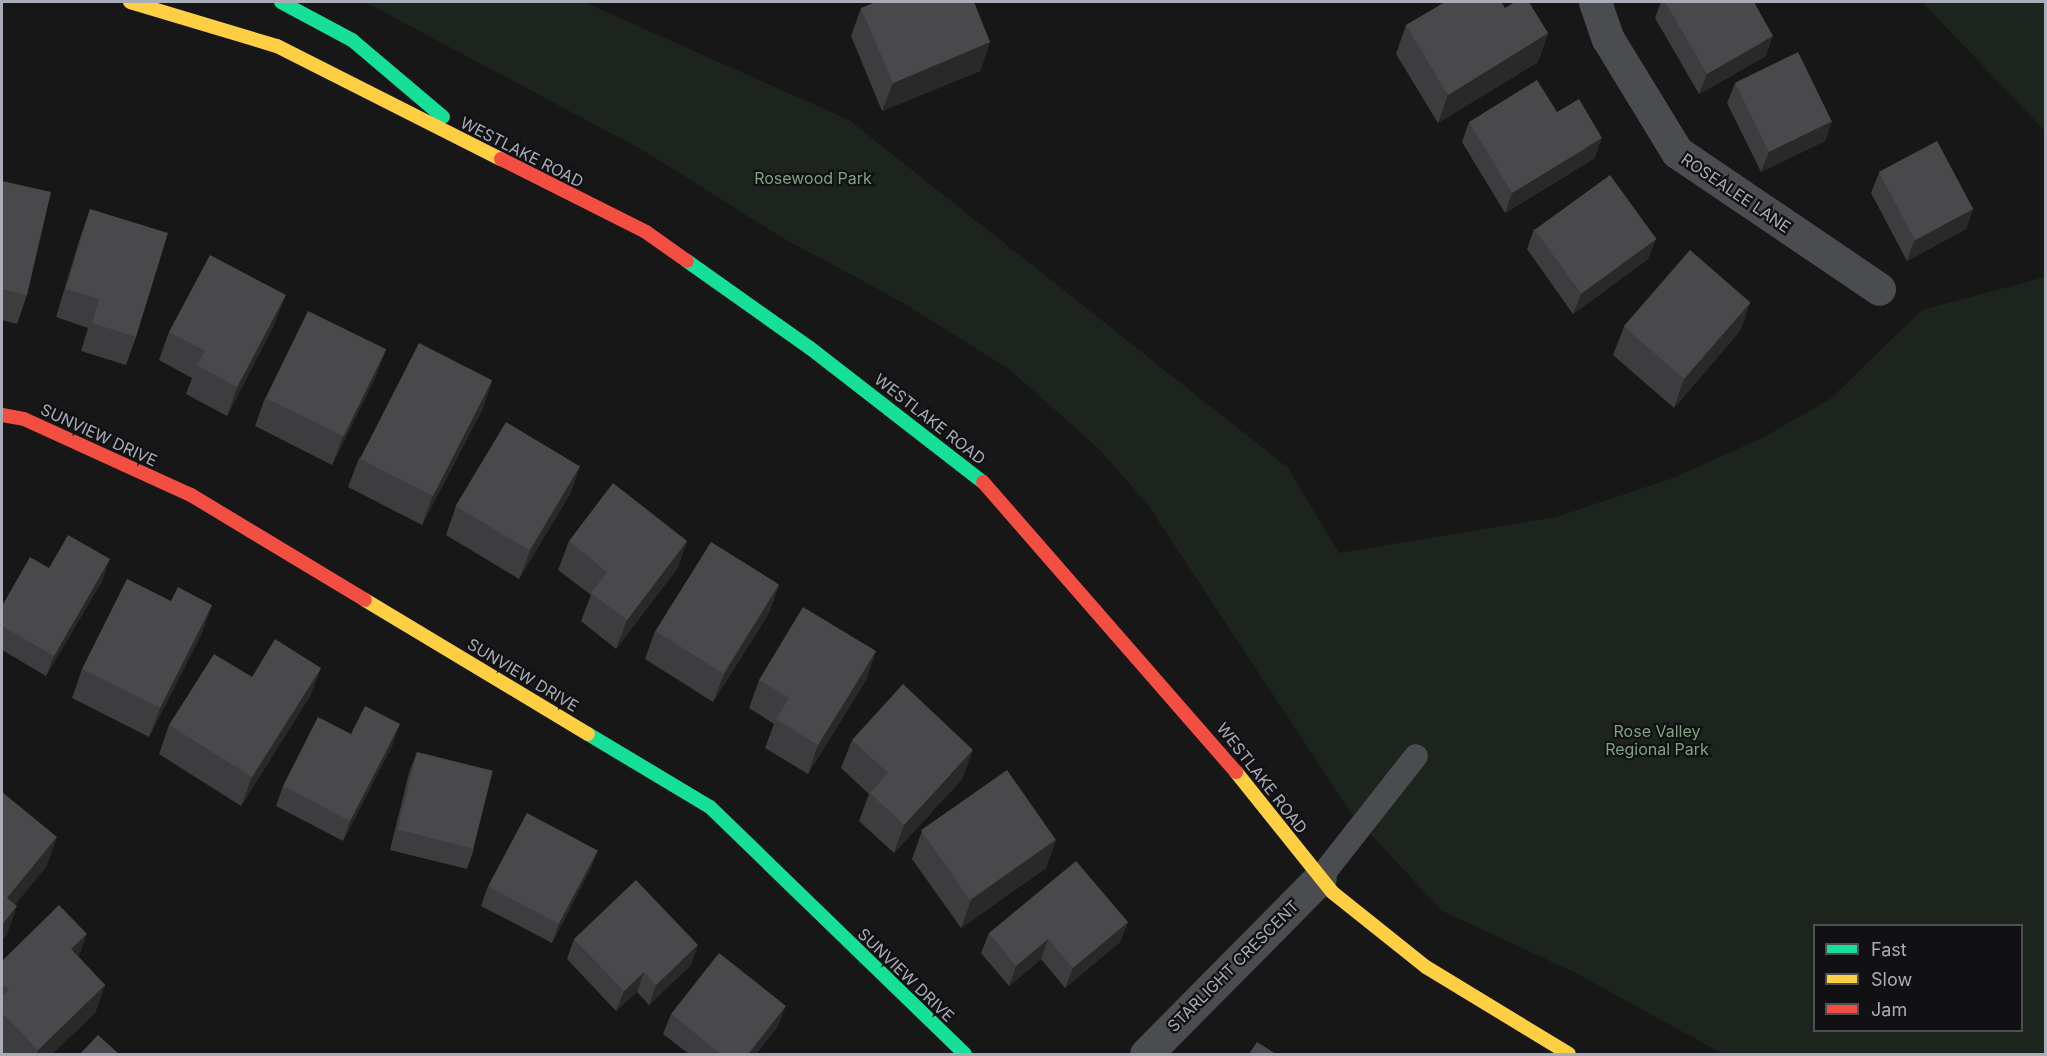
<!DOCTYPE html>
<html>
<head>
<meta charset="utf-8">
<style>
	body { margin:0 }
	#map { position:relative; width:2047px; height:1056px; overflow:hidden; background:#171717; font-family:Inter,sans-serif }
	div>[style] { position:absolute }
	.green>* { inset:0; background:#1d241e }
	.lane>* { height:24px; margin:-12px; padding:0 12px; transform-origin:12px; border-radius:12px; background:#4b4c50 }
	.street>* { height:33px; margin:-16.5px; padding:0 16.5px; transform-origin:16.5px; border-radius:16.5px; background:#4b4c50 }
	.fast>* { height:14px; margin:-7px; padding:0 7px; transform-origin:7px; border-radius:7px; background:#16e098 }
	.slow>* { height:14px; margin:-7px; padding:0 7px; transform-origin:7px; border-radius:7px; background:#ffcf43 }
	.jam>* { height:14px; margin:-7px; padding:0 7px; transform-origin:7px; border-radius:7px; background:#f24e42 }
	.wall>* { inset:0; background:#3d3d3f }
	.shaded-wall>* { inset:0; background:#29292a }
	.building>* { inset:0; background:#49494c; transform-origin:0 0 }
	span { translate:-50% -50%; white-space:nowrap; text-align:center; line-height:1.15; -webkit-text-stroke:4.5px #111113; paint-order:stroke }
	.street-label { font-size:16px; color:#a8adb8 }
	.park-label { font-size:16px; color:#7fa381 }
	.frame { position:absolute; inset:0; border:3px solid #a8adb8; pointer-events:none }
	.legend { position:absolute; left:1813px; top:924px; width:210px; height:108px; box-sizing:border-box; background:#111113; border:2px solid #4d4f55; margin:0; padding:8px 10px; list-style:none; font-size:18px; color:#a8adb8 }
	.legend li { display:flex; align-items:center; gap:12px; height:30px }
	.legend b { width:30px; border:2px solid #4d4f55 }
</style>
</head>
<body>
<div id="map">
	<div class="green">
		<div style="clip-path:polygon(evenodd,365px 2px,584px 2px,849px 120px,1288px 468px,1339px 553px,1556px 517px,1673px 478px,1762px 438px,1830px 399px,1922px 310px,2045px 277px,2045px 1054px,1723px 1054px,1576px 973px,1442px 911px,1351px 813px,1148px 505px,1099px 449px,1009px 369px,900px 301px,781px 237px,646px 152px,365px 2px,1814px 926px,2022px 926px,2022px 1030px,1814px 1030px,1814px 926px)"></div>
		<div style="clip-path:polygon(1922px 2px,2045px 2px,2045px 131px)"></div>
	</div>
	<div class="lane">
		<div style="left:1320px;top:878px;width:155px;rotate:-51.8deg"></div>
	</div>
	<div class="street">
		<div style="left:1595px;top:2px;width:39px;rotate:71deg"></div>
		<div style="left:1608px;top:39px;width:132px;rotate:58.6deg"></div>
		<div style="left:1677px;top:152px;width:244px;rotate:34.1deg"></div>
		<div style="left:1146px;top:1054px;width:247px;rotate:-45.3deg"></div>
	</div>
	<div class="fast">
		<div style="left:281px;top:2px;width:81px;rotate:28.2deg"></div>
		<div style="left:352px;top:40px;width:119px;rotate:40.2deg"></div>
		<div style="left:687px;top:261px;width:151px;rotate:35.3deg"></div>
		<div style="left:810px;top:348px;width:219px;rotate:37.8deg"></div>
		<div style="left:588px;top:734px;width:142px;rotate:30.9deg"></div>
		<div style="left:710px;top:807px;width:355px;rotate:44.1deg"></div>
	</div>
	<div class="slow">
		<div style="left:130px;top:2px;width:153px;rotate:16.7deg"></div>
		<div style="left:277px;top:46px;width:251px;rotate:26.8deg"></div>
		<div style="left:365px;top:600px;width:260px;rotate:31deg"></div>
		<div style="left:1236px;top:772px;width:154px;rotate:51.3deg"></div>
		<div style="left:1332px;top:892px;width:120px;rotate:38.6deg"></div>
		<div style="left:1426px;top:967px;width:167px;rotate:31.3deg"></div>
	</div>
	<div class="jam">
		<div style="left:501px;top:159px;width:162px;rotate:26.7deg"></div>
		<div style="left:646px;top:232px;width:50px;rotate:35.3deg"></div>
		<div style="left:2px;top:415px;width:22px;rotate:10deg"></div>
		<div style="left:24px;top:419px;width:183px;rotate:24.5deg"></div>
		<div style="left:191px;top:495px;width:203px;rotate:31.1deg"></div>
		<div style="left:983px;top:482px;width:385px;rotate:48.9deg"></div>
	</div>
	<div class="wall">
		<div style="clip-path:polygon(1661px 2px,1754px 2px,1766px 56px,1699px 94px,1655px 18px)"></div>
		<div style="clip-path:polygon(861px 8px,990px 42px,980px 71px,882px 111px,851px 36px)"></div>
		<div style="clip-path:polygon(1505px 8px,1548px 33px,1538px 62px,1438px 123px,1396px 54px,1406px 25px)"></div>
		<div style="clip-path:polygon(1735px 83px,1832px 121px,1825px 141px,1761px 172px,1727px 103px)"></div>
		<div style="clip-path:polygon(1557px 112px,1595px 158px,1505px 213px,1462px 142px,1469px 122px)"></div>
		<div style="clip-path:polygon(1879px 173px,1973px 209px,1966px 229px,1907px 261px,1871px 193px)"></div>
		<div style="clip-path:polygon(2px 181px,27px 295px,17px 324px,2px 320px)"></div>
		<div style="clip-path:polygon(90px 209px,136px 337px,126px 365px,81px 351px,88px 328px,56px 317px,80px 238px)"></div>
		<div style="clip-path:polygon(1534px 229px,1656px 239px,1648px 259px,1573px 314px,1527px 249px)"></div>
		<div style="clip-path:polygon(1750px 303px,1740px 331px,1674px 408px,1613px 355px,1624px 327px)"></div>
		<div style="clip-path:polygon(275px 323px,227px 416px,186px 394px,192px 378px,159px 360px,169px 332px)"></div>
		<div style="clip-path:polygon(386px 349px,375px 378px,332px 465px,255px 426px,265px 398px)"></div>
		<div style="clip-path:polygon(492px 381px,482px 410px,422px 525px,348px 487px,359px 458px)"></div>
		<div style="clip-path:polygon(580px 466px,570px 494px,519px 579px,446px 535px,456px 506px)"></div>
		<div style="clip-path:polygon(569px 541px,687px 541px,677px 569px,616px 649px,581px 621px,591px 595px,558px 570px)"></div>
		<div style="clip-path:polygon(49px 568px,103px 579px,46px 676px,2px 650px,2px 606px)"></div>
		<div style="clip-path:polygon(779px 585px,769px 613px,713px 702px,645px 659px,655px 631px)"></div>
		<div style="clip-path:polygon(212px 605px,202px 633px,149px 737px,72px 698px,82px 669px)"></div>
		<div style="clip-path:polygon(876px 651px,866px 680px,808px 774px,765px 748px,774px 724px,749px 708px,759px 680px)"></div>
		<div style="clip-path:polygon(321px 668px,310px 696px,241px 806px,159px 754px,169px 725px,252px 677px)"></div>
		<div style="clip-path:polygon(351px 734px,393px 744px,343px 841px,276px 806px,283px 786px)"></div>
		<div style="clip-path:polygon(852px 740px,963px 778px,894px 853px,859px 821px,869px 794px,841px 768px)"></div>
		<div style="clip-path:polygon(417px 752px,474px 849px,467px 869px,390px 850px,409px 773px)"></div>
		<div style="clip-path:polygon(922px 831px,1056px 839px,1046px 868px,961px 928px,912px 859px)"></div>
		<div style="clip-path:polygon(598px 850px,590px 870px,552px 943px,481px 906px,488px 886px)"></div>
		<div style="clip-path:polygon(1128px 922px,1120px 942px,1065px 988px,1041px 959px,1009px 986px,981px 953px,989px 933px)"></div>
		<div style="clip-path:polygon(574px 939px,691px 965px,649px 1005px,637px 992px,616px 1011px,567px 959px)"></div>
		<div style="clip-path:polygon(79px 957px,105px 985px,95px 1013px,52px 1054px,4px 1054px,2px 1052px,2px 961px)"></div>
		<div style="clip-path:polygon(671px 1014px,778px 1026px,756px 1054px,689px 1054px,663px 1034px)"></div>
	</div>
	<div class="shaded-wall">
		<div style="clip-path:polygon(1548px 33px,1538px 62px,1438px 123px,1448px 95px)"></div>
		<div style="clip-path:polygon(1773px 36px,1766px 56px,1699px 94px,1707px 74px)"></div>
		<div style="clip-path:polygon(990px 42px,980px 71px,882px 111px,893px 83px)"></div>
		<div style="clip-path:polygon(1832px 121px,1825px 141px,1761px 172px,1769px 152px)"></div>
		<div style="clip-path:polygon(1602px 138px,1595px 158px,1505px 213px,1512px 193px)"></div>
		<div style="clip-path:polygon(1973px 209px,1966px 229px,1907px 261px,1914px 241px)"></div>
		<div style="clip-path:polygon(1656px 239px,1648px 259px,1573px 314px,1581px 294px)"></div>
		<div style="clip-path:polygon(286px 295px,275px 323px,227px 416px,237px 387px)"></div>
		<div style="clip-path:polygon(1750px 303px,1740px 331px,1674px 408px,1684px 379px)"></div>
		<div style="clip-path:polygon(386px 349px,375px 378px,332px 465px,343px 436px)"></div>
		<div style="clip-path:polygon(492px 381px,482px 410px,422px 525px,432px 497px)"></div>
		<div style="clip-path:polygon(580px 466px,570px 494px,519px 579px,530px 551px)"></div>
		<div style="clip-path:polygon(687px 541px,677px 569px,616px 649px,627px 620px)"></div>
		<div style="clip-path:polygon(110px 559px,103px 579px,46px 676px,54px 656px)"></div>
		<div style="clip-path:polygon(779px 585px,769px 613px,713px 702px,724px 674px)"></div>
		<div style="clip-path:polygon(212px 605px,202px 633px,149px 737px,160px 708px)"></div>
		<div style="clip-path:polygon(876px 651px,866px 680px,808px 774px,818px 745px)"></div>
		<div style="clip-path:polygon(321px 668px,310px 696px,241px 806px,252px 777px)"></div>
		<div style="clip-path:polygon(400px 724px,393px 744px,343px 841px,350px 821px)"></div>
		<div style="clip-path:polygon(973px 750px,963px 778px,894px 853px,904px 825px)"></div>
		<div style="clip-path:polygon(57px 837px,47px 866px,2px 921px,7px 898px)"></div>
		<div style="clip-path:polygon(1056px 839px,1046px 868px,961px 928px,971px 900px)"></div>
		<div style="clip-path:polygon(598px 850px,590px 870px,552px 943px,559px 923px)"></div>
		<div style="clip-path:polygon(17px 906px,7px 935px,2px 941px,2px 925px)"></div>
		<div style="clip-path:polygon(1128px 922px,1120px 942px,1065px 988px,1073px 968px)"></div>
		<div style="clip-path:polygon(87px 934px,77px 962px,71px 949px)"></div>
		<div style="clip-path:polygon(1048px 939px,1041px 959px,1009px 986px,1016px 966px)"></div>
		<div style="clip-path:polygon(698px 945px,691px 965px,649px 1005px,656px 985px)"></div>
		<div style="clip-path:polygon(644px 972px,637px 992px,616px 1011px,624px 991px)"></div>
		<div style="clip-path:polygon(105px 985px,95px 1013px,52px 1054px,36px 1054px,38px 1050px)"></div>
		<div style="clip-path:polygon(786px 1006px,778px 1026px,756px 1054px,748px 1054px)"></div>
	</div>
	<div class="building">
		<div style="clip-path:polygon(876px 2px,974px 2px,990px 42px,893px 83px,861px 8px)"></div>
		<div style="clip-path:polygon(1445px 2px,1501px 2px,1505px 8px,1515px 2px,1529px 2px,1548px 33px,1448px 95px,1406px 25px)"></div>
		<div style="clip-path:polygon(1665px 2px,1754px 2px,1773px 36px,1707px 74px)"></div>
		<div style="left:1798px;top:52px;width:77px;height:70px;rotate:64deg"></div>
		<div style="clip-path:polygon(1537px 80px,1557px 112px,1579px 99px,1602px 138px,1512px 193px,1469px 122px)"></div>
		<div style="left:1937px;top:141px;width:77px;height:66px;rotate:62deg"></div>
		<div style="left:1610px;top:175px;width:79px;height:93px;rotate:54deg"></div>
		<div style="clip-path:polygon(2px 181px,51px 192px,27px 295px,2px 289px)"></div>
		<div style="clip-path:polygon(90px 209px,168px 233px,136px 337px,92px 323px,99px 299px,66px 289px)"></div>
		<div style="left:1690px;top:250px;width:80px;height:101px;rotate:41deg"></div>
		<div style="clip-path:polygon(210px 255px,286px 295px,237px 387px,197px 365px,205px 351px,169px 332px)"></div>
		<div style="left:308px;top:311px;width:87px;height:97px;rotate:26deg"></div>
		<div style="left:419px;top:343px;width:82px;height:130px;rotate:27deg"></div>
		<div style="left:506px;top:422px;width:86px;height:98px;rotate:31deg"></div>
		<div style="clip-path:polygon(613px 483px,687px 541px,627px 620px,591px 593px,607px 572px,569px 541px)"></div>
		<div style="clip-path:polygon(68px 535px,110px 559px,54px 656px,2px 626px,2px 606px,30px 557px,49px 568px)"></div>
		<div style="left:711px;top:542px;width:80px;height:105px;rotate:32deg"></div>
		<div style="clip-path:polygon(127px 579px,171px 601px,178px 587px,212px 605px,160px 708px,82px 669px)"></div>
		<div style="clip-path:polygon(803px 607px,876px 651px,818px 745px,776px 719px,789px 698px,759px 680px)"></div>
		<div style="clip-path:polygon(275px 639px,321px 668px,252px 777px,169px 725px,214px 654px,252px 677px)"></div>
		<div style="clip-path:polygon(903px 684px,973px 750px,904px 825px,870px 793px,888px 773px,852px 740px)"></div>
		<div style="clip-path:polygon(365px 706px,400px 724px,350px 821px,283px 786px,318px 717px,351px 734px)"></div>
		<div style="left:417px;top:752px;width:78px;height:80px;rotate:14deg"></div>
		<div style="left:1007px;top:770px;width:85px;height:105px;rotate:55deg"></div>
		<div style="clip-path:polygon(2px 792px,57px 837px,7px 898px,17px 906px,2px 925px)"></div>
		<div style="left:527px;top:813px;width:80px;height:83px;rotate:28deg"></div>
		<div style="clip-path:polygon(1076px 861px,1128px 922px,1073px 968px,1048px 939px,1016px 966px,989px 933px)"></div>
		<div style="clip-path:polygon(636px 880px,698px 945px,656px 985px,644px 972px,624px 991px,574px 939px)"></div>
		<div style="clip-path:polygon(59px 905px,87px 934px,71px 949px,105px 985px,38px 1050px,2px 1013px,2px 997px,9px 990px,2px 983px,2px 961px)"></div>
		<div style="clip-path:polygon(719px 953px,786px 1006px,748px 1054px,721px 1054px,671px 1014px)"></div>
		<div style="clip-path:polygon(98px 1035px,119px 1054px,80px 1054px)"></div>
		<div style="clip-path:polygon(1257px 1042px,1276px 1054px,1249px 1054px)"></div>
	</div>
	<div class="street-label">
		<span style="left:522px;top:152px;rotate:27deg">WESTLAKE ROAD</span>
		<span style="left:1736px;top:193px;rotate:34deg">ROSEALEE LANE</span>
		<span style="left:930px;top:419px;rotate:38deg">WESTLAKE ROAD</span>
		<span style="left:99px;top:435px;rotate:25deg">SUNVIEW DRIVE</span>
		<span style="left:523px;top:675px;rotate:31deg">SUNVIEW DRIVE</span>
		<span style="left:1262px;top:778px;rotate:52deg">WESTLAKE ROAD</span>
		<span style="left:1233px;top:966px;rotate:-45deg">STARLIGHT CRESCENT</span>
		<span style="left:906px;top:975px;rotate:44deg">SUNVIEW DRIVE</span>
	</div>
	<div class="park-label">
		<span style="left:813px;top:178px">Rosewood Park</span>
		<span style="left:1657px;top:740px">Rose Valley<br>Regional Park</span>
	</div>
	<div class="frame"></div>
	<ul class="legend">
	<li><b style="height:8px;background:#16e098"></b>Fast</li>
	<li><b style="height:8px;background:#ffcf43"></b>Slow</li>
	<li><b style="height:8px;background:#f24e42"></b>Jam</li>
	</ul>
</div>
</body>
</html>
